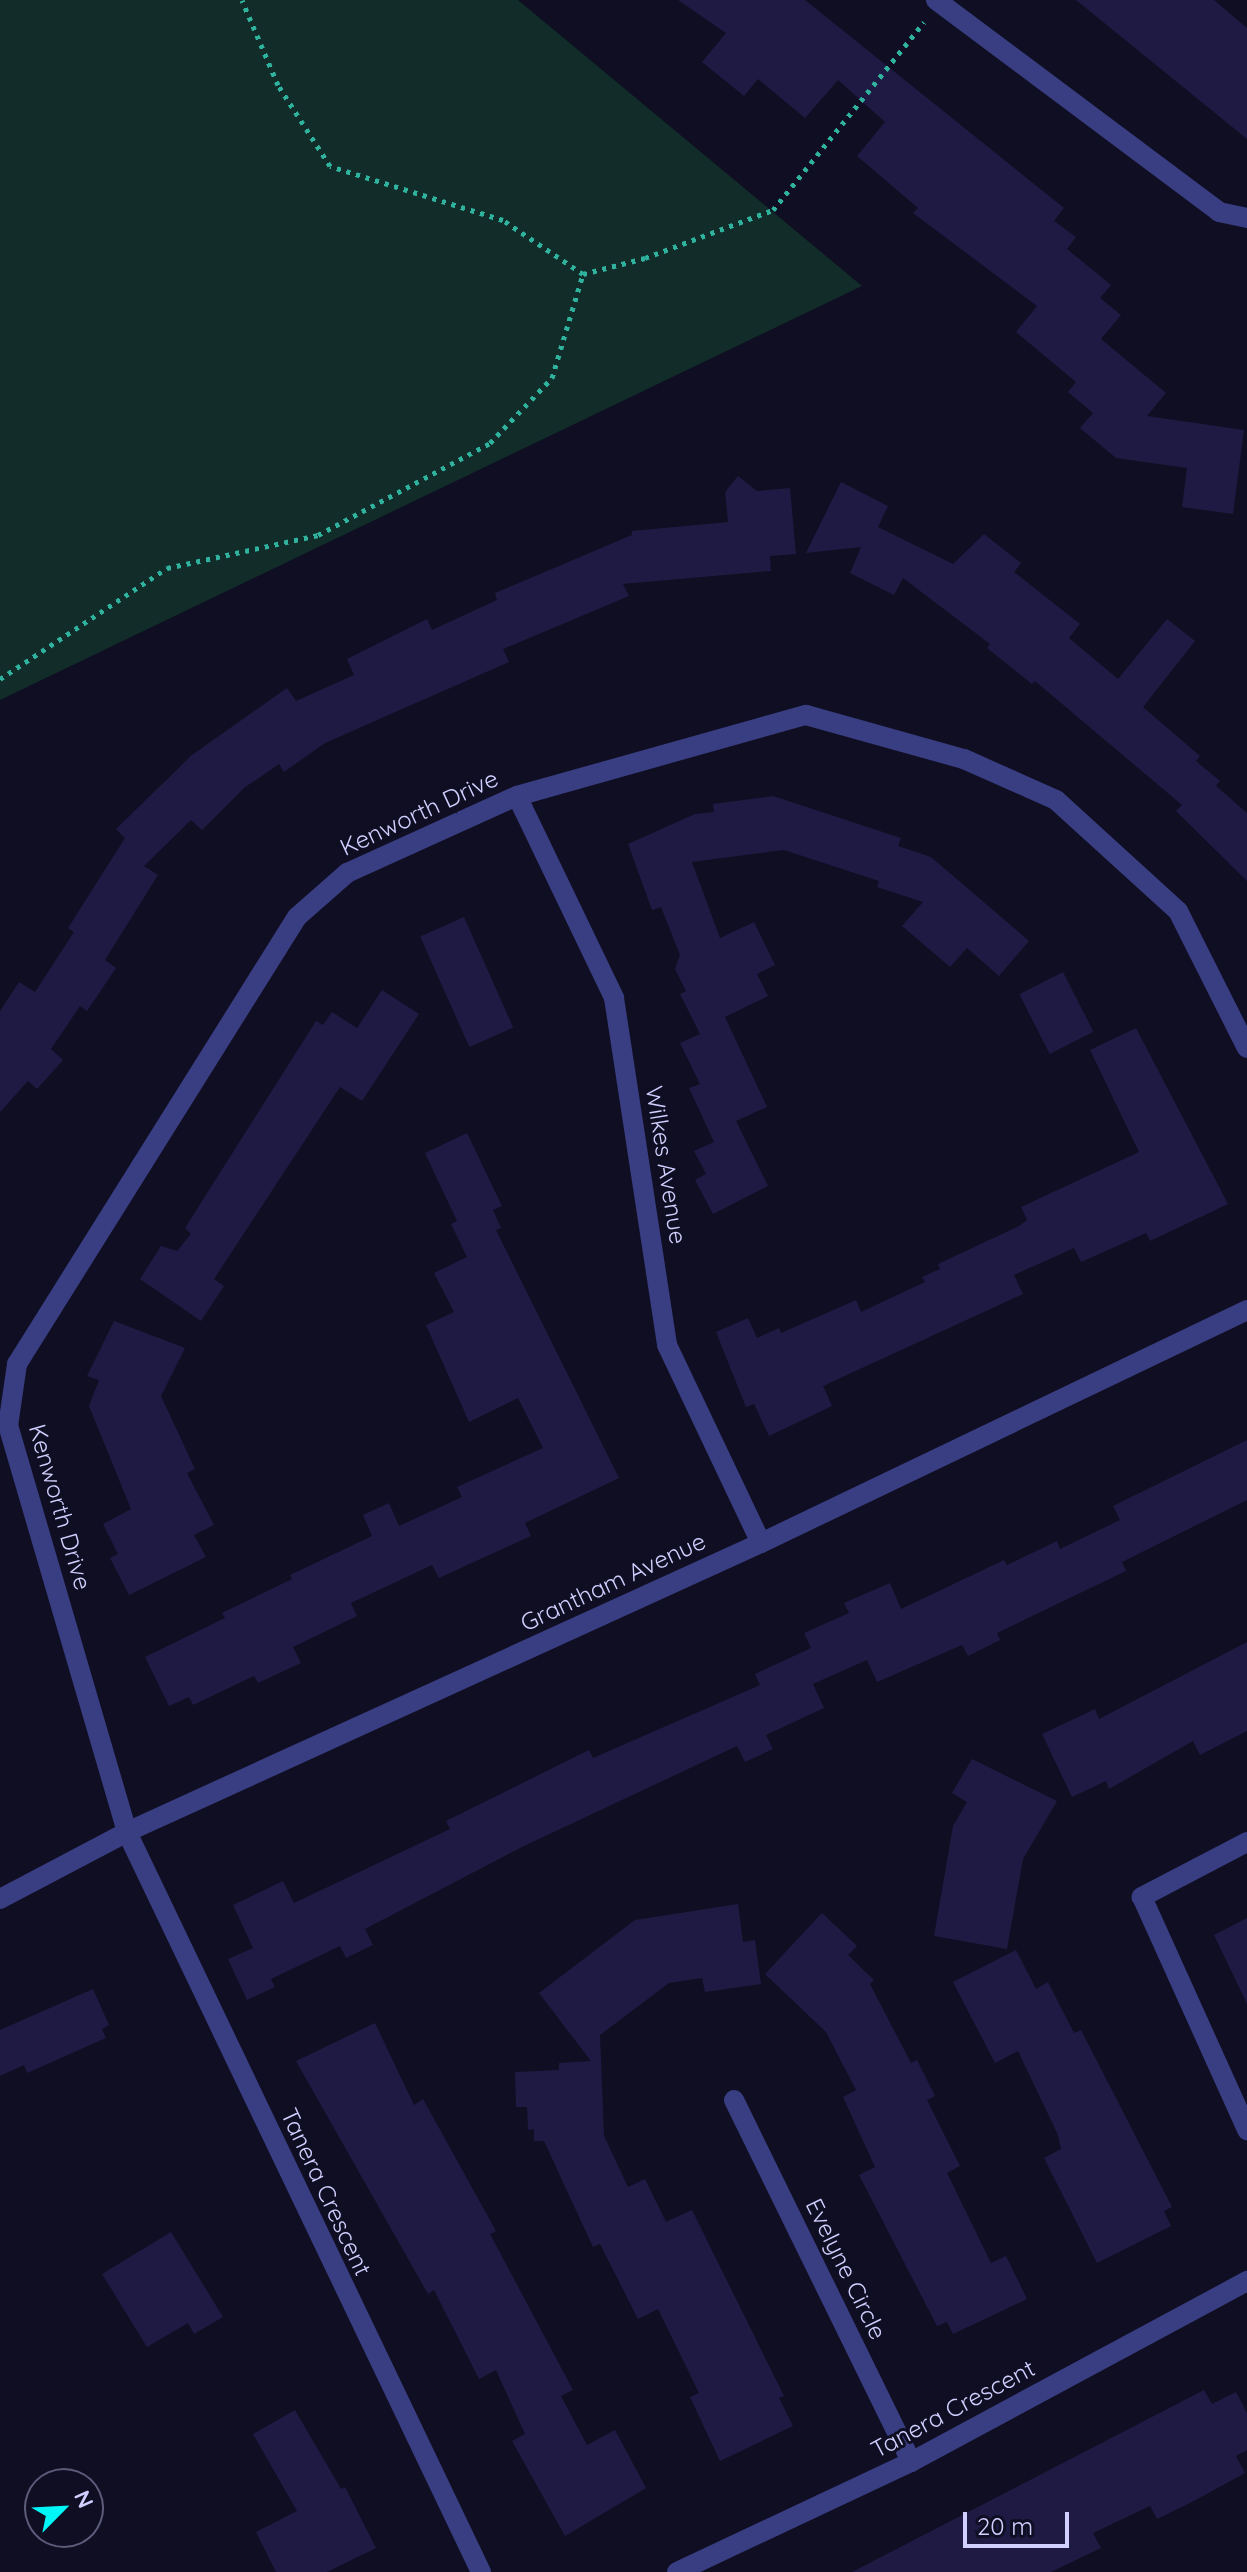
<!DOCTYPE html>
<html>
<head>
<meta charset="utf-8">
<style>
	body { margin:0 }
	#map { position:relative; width:1247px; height:2572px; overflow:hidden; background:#0f0e22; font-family:Quicksand,sans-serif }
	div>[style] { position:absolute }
	.green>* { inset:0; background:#112c29 }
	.building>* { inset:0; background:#1f1a43; transform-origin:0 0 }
	.path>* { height:5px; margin-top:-2.5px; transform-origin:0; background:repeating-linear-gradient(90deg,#2fb39f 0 4px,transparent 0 10px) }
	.minor>* { height:20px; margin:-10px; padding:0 10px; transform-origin:10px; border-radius:10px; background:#393d81 }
	.tertiary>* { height:20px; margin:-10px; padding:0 10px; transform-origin:10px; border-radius:10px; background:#393d81 }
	span { translate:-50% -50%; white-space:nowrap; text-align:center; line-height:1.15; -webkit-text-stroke:6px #0f0e22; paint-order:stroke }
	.street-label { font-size:24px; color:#d0cfff }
	.north { position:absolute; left:24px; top:2468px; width:80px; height:80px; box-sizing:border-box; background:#0f0e22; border:2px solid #5c5b7a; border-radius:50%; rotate:66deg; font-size:22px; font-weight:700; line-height:32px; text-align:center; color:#d0cfff }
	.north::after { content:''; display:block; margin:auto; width:28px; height:36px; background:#02f6f8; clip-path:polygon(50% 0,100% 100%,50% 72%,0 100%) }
	.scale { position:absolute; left:963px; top:2512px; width:106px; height:36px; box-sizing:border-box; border:4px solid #d0cfff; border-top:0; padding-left:10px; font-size:24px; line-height:28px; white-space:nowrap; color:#d0cfff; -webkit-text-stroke:6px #0f0e22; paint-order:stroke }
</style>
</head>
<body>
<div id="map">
	<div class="green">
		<div style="clip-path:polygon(0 0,518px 0,862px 286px,0 700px)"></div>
	</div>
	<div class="building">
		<div style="clip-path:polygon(678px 0,805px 0,1064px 208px,1054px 221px,1076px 237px,1067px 249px,1111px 285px,1100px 298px,1121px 315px,1101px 339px,1166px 393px,1147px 416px,1244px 430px,1233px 514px,1182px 507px,1187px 468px,1116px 458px,1080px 428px,1093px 413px,1068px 392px,1076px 382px,1016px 332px,1037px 306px,913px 213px,918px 208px,857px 156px,885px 122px,838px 80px,805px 118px,758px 79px,744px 96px,702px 62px,726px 33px)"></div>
		<div style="clip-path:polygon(1076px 0,1214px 0,1247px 28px,1247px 139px)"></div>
		<div style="clip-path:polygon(738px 476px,757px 491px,790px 488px,796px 554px,770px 556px,771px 571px,623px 584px,629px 596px,503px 649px,509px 662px,325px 743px,284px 772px,279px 764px,244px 788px,202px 830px,191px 820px,144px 866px,158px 875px,105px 960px,116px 968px,87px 1011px,80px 1006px,51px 1049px,63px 1060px,37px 1089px,28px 1081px,0 1112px,0 1011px,19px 982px,35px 992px,74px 932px,68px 928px,125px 838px,116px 829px,192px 755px,287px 688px,296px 701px,354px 675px,347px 659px,427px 619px,432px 630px,497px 600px,495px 593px,632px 535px,632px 531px,728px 522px,725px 492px)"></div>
		<div style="clip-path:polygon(841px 482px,888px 506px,878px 527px,953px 564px,984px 534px,1021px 563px,1014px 572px,1080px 624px,1069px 638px,1118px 679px,1167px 619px,1195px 641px,1143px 707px,1200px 756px,1196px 761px,1220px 781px,1216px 786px,1247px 813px,1247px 881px,1176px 811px,1182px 805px,1035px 681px,1032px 684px,987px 648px,990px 644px,903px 578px,894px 595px,850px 573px,861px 547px,806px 553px)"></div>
		<div style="clip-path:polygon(773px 796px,901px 838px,898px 846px,931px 857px,1029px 941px,999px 976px,967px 948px,950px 967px,902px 926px,923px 902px,877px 887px,879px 881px,784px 850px,692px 862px,720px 938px,754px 922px,775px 965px,757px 974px,768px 996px,725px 1017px,767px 1107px,736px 1121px,768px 1186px,713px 1214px,695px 1180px,706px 1174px,694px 1151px,714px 1142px,689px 1088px,700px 1084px,680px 1043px,700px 1034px,680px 994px,686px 991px,675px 969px,680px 955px,661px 907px,652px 910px,628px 844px,695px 814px,714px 812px,713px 804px)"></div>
		<div style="left:464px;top:917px;width:121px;height:48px;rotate:66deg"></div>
		<div style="left:1063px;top:972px;width:67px;height:49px;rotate:63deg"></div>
		<div style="clip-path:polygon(382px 990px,419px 1014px,362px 1101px,340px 1087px,214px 1279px,224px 1286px,201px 1321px,140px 1279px,161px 1246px,177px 1251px,191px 1234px,185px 1228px,316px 1021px,323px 1025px,332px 1012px,357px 1028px)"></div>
		<div style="clip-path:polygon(1136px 1028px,1228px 1204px,1150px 1241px,1146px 1233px,1081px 1262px,1074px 1248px,1014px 1275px,1023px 1294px,823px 1386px,832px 1406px,769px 1436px,754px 1404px,746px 1407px,716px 1332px,748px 1318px,757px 1338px,779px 1328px,781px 1333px,856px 1300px,861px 1312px,925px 1282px,922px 1277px,940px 1269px,938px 1264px,1019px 1226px,1027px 1220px,1021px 1207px,1139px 1152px,1090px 1050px)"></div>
		<div style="clip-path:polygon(467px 1133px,502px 1206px,493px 1210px,501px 1228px,496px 1230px,619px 1478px,525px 1523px,531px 1536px,439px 1578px,432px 1565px,351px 1603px,357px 1616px,293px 1647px,301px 1663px,258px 1683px,254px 1676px,193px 1705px,189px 1697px,169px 1706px,145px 1657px,225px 1618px,222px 1613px,292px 1579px,290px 1575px,372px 1536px,363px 1515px,389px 1503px,399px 1526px,462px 1497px,457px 1487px,543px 1448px,518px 1398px,469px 1422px,426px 1325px,454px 1312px,434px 1273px,467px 1257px,451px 1224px,457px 1221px,425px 1153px)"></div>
		<div style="clip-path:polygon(114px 1321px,185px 1348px,161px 1396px,195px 1469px,187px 1473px,214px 1525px,194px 1535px,206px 1557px,129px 1595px,110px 1558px,118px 1554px,103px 1524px,131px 1509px,89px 1406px,99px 1380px,87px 1376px)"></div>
		<div style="clip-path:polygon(1247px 1440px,1247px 1500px,1122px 1562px,1126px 1571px,997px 1633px,1000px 1640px,968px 1656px,962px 1645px,877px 1682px,867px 1660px,813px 1684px,824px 1708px,766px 1735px,773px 1749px,745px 1762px,737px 1746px,524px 1846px,365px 1929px,373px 1945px,346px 1958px,340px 1946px,271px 1979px,275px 1987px,247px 2000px,228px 1959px,253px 1948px,233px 1905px,283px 1881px,294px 1903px,450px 1829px,446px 1821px,589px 1750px,593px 1758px,760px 1685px,755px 1674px,811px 1648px,804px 1633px,849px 1613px,844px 1603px,890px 1583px,901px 1609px,1004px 1560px,1007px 1565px,1057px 1541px,1060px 1549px,1120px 1520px,1113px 1506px)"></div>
		<div style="clip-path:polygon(1247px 1642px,1247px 1731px,1200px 1755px,1193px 1741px,1109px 1789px,1106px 1781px,1072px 1797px,1042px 1734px,1095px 1709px,1099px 1719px)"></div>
		<div style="clip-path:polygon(972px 1759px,1057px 1801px,1023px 1859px,1007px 1949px,934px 1936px,953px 1826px,967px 1802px,952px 1793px)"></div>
		<div style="clip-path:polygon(738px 1904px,743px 1942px,755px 1940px,761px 1984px,705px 1992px,702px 1978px,669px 1983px,600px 2035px,604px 2136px,628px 2187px,645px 2179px,666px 2222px,692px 2210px,784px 2396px,779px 2398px,793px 2426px,720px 2461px,690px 2397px,699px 2393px,658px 2309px,638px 2319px,600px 2244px,593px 2247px,544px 2141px,534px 2141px,534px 2129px,528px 2130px,527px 2107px,516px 2107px,515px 2072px,559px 2070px,559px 2063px,591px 2061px,539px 1993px,635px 1920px)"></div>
		<div style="clip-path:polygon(822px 1913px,857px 1946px,848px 1955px,874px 1980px,870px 1984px,911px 2063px,917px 2060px,935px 2096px,927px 2100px,960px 2166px,947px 2173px,991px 2263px,1006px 2256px,1027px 2299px,953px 2334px,947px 2322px,937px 2326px,859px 2175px,875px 2167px,843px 2097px,856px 2090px,826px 2032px,765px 1974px)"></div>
		<div style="clip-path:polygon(1247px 1918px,1247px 2004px,1214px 1935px)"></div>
		<div style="clip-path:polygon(1016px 1950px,1036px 1989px,1048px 1982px,1074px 2033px,1081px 2030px,1172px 2207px,1164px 2211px,1171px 2226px,1097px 2263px,1044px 2158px,1061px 2149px,1058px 2135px,1018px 2051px,995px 2063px,953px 1982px)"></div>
		<div style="clip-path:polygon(93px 1989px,109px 2025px,102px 2029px,106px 2038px,27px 2073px,24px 2065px,0 2076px,0 2030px)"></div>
		<div style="clip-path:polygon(375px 2023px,414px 2105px,423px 2099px,496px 2231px,490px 2234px,573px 2390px,561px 2396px,587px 2445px,615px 2430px,646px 2488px,565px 2536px,512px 2441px,525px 2434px,496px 2370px,479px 2379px,434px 2290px,428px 2294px,296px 2061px)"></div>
		<div style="clip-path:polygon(171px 2232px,223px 2317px,194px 2334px,188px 2323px,147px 2347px,102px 2274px)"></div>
		<div style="clip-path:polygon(1204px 2390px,1212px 2404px,1236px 2392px,1247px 2413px,1247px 2450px,1236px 2456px,1245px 2473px,1192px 2502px,1157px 2519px,1150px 2506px,1093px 2533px,1101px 2548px,1051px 2572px,852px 2572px)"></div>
		<div style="clip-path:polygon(295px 2410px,341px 2489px,345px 2487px,376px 2548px,327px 2572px,276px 2572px,256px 2532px,297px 2511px,253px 2434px)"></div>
	</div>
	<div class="path">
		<div style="left:583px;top:274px;width:64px;rotate:-14.5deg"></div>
		<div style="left:645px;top:258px;width:137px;rotate:-20.6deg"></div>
		<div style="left:773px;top:210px;width:241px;rotate:-51.2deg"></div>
		<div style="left:0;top:679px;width:201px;rotate:-33.6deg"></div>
		<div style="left:167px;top:568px;width:155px;rotate:-12.3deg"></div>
		<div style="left:318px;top:535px;width:195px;rotate:-28.1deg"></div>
		<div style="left:490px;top:443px;width:90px;rotate:-46.4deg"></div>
		<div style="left:552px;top:378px;width:109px;rotate:-73.4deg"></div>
		<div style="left:583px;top:274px;width:97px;rotate:-146deg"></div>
		<div style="left:503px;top:220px;width:181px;rotate:-162.7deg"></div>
		<div style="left:330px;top:166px;width:96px;rotate:-122.7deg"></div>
		<div style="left:278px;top:85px;width:92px;rotate:-113deg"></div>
	</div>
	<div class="minor">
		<div style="left:936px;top:0;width:354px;rotate:36.8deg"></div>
		<div style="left:1219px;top:212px;width:29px;rotate:12deg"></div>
		<div style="left:517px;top:796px;width:224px;rotate:64.3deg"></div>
		<div style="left:614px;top:998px;width:351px;rotate:81.3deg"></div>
		<div style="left:667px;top:1345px;width:219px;rotate:64.6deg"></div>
		<div style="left:1247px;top:1842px;width:119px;rotate:152.4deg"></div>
		<div style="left:1142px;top:1897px;width:256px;rotate:65.7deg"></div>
		<div style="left:734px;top:2100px;width:403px;rotate:63.9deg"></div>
		<div style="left:481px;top:2572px;width:820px;rotate:-115.57deg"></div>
		<div style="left:127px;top:1832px;width:423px;rotate:-106.3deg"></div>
		<div style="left:8px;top:1426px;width:63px;rotate:-81.7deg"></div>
		<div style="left:17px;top:1364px;width:527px;rotate:-57.94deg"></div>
		<div style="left:297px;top:917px;width:67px;rotate:-41.3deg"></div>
		<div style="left:347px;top:873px;width:187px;rotate:-24.4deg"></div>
		<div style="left:517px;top:796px;width:300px;rotate:-15.7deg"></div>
		<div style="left:806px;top:715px;width:164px;rotate:15.6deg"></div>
		<div style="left:964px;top:759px;width:101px;rotate:24deg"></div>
		<div style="left:1056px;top:800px;width:165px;rotate:42.3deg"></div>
		<div style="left:1178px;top:911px;width:153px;rotate:63.3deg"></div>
		<div style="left:677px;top:2572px;width:259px;rotate:-25.2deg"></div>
		<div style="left:911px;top:2462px;width:382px;rotate:-28.3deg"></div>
	</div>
	<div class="tertiary">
		<div style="left:0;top:1899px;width:144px;rotate:-27.8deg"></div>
		<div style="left:127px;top:1832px;width:697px;rotate:-24.51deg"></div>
		<div style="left:761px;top:1543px;width:539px;rotate:-25.61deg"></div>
	</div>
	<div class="street-label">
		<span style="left:419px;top:813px;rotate:-25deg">Kenworth Drive</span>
		<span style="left:666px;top:1165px;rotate:81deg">Wilkes Avenue</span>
		<span style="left:60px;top:1507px;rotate:74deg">Kenworth Drive</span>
		<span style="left:613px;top:1582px;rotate:-25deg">Grantham Avenue</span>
		<span style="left:326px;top:2192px;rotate:65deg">Tanera Crescent</span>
		<span style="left:846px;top:2269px;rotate:64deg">Evelyne Circle</span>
		<span style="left:953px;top:2409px;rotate:-28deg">Tanera Crescent</span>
	</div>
	<div class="north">N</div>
	<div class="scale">20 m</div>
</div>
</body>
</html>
